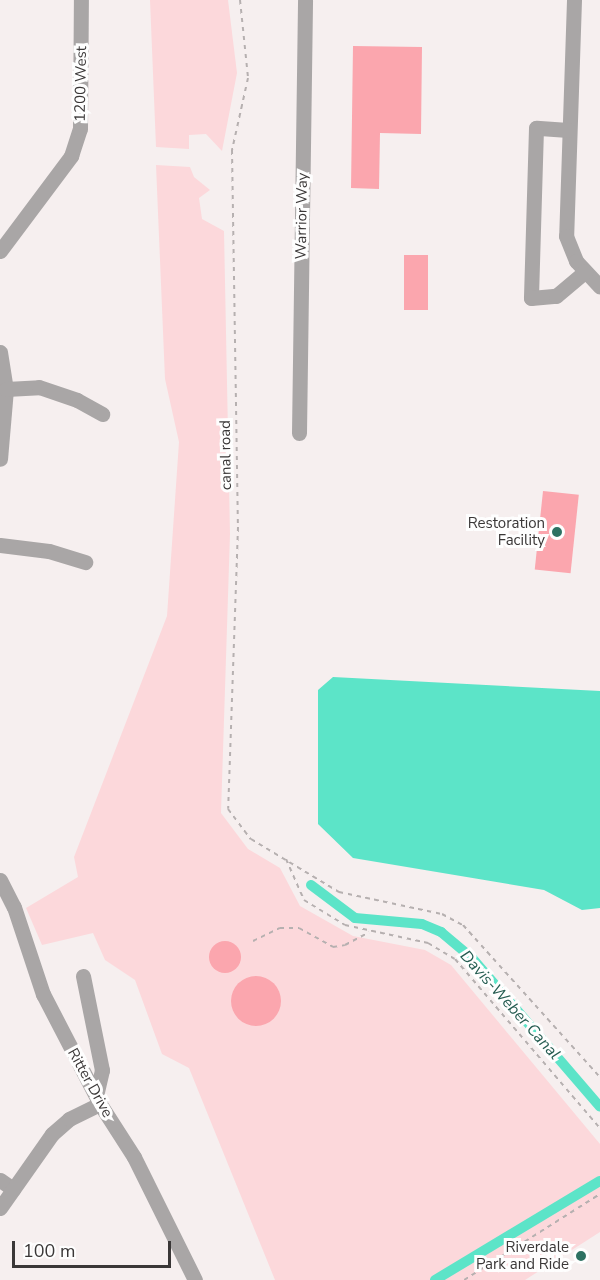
<!DOCTYPE html>
<html>
<head>
<meta charset="utf-8">
<style>
	body { margin:0 }
	#map { position:relative; width:600px; height:1280px; overflow:hidden; background:#f6efef; font-family:"Nunito Sans",sans-serif }
	div>[style] { position:absolute }
	.green>* { inset:0; background:#fcd8db }
	.water>* { inset:0; background:#5ce4c8 }
	.canal>* { height:10px; margin:-5px; padding:0 5px; transform-origin:5px; border-radius:5px; background:#5ce4c8 }
	.building>* { inset:0; background:#fba6ae; transform-origin:0 0 }
	.round { border-radius:50% }
	.path>* { height:2px; margin-top:-1px; transform-origin:0; background:repeating-linear-gradient(90deg,#b6b0b0 0 4.5px,transparent 0 9px) }
	.minor>* { height:15px; margin:-7.5px; padding:0 7.5px; transform-origin:7.5px; border-radius:7.5px; background:#a9a6a6 }
	.dots>* { width:16px; height:16px; translate:-50% -50%; box-sizing:border-box; border:3px solid #fefefe; border-radius:50% }
	span { translate:-50% -50%; white-space:nowrap; text-align:center; line-height:1.15; -webkit-text-stroke:6px #fefefe; paint-order:stroke }
	.street-label { font-size:15px; color:#3a3737 }
	.poi-label { font-size:15px; color:#3a3737 }
	.right { translate:-100% -50%; text-align:right }
	.water-label { font-size:16px; color:#255c51; font-style:italic }
	.scale { position:absolute; left:12px; top:1241px; width:159px; height:27px; box-sizing:border-box; border:3px solid #3a3737; border-top:0; padding-left:8px; font-size:18px; line-height:21px; white-space:nowrap; color:#3a3737; -webkit-text-stroke:4px #fefefe; paint-order:stroke }
</style>
</head>
<body>
<div id="map">
	<div class="green">
		<div style="clip-path:polygon(150px 0,228px 0,237px 73px,222px 151px,206px 134px,189px 135px,189px 149px,156px 147px)"></div>
		<div style="clip-path:polygon(156px 165px,190px 167px,194px 177px,210px 190px,199px 198px,202px 219px,224px 231px,230px 534px,221px 813px,248px 849px,280px 868px,300px 906px,353px 936px,425px 950px,451px 965px,600px 1144px,600px 1232px,525px 1280px,275px 1280px,189px 1068px,162px 1054px,135px 980px,105px 960px,93px 933px,42px 945px,26px 908px,78px 877px,74px 857px,167px 616px,179px 442px,165px 379px)"></div>
	</div>
	<div class="water">
		<div style="clip-path:polygon(333px 677px,600px 691px,600px 908px,582px 910px,544px 890px,353px 858px,318px 824px,318px 690px)"></div>
	</div>
	<div class="canal">
		<div style="left:311px;top:885px;width:55px;rotate:36.9deg"></div>
		<div style="left:355px;top:918px;width:67px;rotate:5.1deg"></div>
		<div style="left:422px;top:924px;width:21px;rotate:23deg"></div>
		<div style="left:441px;top:932px;width:40px;rotate:40deg"></div>
		<div style="left:472px;top:958px;width:196px;rotate:49.3deg"></div>
		<div style="left:435px;top:1280px;width:192px;rotate:-31deg"></div>
	</div>
	<div class="building">
		<div style="clip-path:polygon(353px 46px,422px 47px,421px 134px,380px 133px,379px 189px,351px 188px)"></div>
		<div style="left:404px;top:255px;width:24px;height:55px"></div>
		<div style="left:543px;top:491px;width:36px;height:79px;rotate:6deg"></div>
		<div class="round" style="left:209px;top:941px;width:32px;height:32px"></div>
		<div class="round" style="left:231px;top:976px;width:50px;height:50px"></div>
	</div>
	<div class="path">
		<div style="left:240px;top:0;width:78px;rotate:84.1deg"></div>
		<div style="left:248px;top:78px;width:74px;rotate:102.5deg"></div>
		<div style="left:232px;top:150px;width:377px;rotate:89.1deg"></div>
		<div style="left:238px;top:527px;width:282px;rotate:92deg"></div>
		<div style="left:228px;top:809px;width:38px;rotate:53deg"></div>
		<div style="left:251px;top:839px;width:103px;rotate:31.1deg"></div>
		<div style="left:339px;top:892px;width:105px;rotate:12.1deg"></div>
		<div style="left:442px;top:914px;width:24px;rotate:28deg"></div>
		<div style="left:463px;top:925px;width:205px;rotate:48deg"></div>
		<div style="left:286px;top:859px;width:45px;rotate:66.3deg"></div>
		<div style="left:304px;top:900px;width:48px;rotate:31.4deg"></div>
		<div style="left:345px;top:925px;width:85px;rotate:12.2deg"></div>
		<div style="left:428px;top:943px;width:31px;rotate:31deg"></div>
		<div style="left:455px;top:959px;width:223px;rotate:49.4deg"></div>
		<div style="left:253px;top:941px;width:30px;rotate:-26deg"></div>
		<div style="left:280px;top:928px;width:19px"></div>
		<div style="left:299px;top:928px;width:39px;rotate:29deg"></div>
		<div style="left:333px;top:947px;width:12px;rotate:-9deg"></div>
		<div style="left:345px;top:945px;width:27px;rotate:-28deg"></div>
		<div style="left:464px;top:1280px;width:161px;rotate:-32.3deg"></div>
	</div>
	<div class="minor">
		<div style="left:574px;top:0;width:236px;rotate:91.9deg"></div>
		<div style="left:566px;top:236px;width:27px;rotate:68deg"></div>
		<div style="left:576px;top:261px;width:35px;rotate:47deg"></div>
		<div style="left:568px;top:130px;width:32px;rotate:-176deg"></div>
		<div style="left:536px;top:128px;width:170px;rotate:91.7deg"></div>
		<div style="left:531px;top:298px;width:25px;rotate:-5deg"></div>
		<div style="left:556px;top:296px;width:38px;rotate:-40deg"></div>
		<div style="left:0;top:251px;width:119px;rotate:-53.2deg"></div>
		<div style="left:71px;top:156px;width:28px;rotate:-72deg"></div>
		<div style="left:80px;top:129px;width:129px;rotate:-89.6deg"></div>
		<div style="left:0;top:352px;width:37px;rotate:81deg"></div>
		<div style="left:6px;top:389px;width:70px;rotate:94.9deg"></div>
		<div style="left:6px;top:389px;width:33px;rotate:-3deg"></div>
		<div style="left:39px;top:387px;width:40px;rotate:18.9deg"></div>
		<div style="left:77px;top:400px;width:29px;rotate:29deg"></div>
		<div style="left:299px;top:433px;width:433px;rotate:-89.2deg"></div>
		<div style="left:0;top:545px;width:49px;rotate:7deg"></div>
		<div style="left:49px;top:551px;width:38px;rotate:17deg"></div>
		<div style="left:0;top:880px;width:30px;rotate:63deg"></div>
		<div style="left:14px;top:907px;width:92px;rotate:71.6deg"></div>
		<div style="left:43px;top:994px;width:124px;rotate:62.6deg"></div>
		<div style="left:100px;top:1104px;width:63px;rotate:57.3deg"></div>
		<div style="left:134px;top:1157px;width:137px;rotate:63.6deg"></div>
		<div style="left:83px;top:976px;width:96px;rotate:78.6deg"></div>
		<div style="left:102px;top:1070px;width:26px;rotate:103deg"></div>
		<div style="left:0;top:1180px;width:16px;rotate:35deg"></div>
		<div style="left:0;top:1208px;width:90px;rotate:-54.9deg"></div>
		<div style="left:52px;top:1134px;width:23px;rotate:-41deg"></div>
		<div style="left:69px;top:1119px;width:34px;rotate:-26deg"></div>
	</div>
	<div class="dots">
		<div style="left:557px;top:532px;background:#2d7162"></div>
		<div style="left:581px;top:1256px;background:#2d7162"></div>
	</div>
	<div class="street-label">
		<span style="left:81px;top:84px;rotate:-89deg">1200 West</span>
		<span style="left:302px;top:216px;rotate:-89deg">Warrior Way</span>
		<span style="left:226px;top:455px;rotate:-91deg">canal road</span>
		<span style="left:90px;top:1083px;rotate:61deg">Ritter Drive</span>
	</div>
	<div class="poi-label">
		<span class="right" style="left:545px;top:532px">Restoration<br>Facility</span>
		<span class="right" style="left:569px;top:1256px">Riverdale<br>Park and Ride</span>
	</div>
	<div class="water-label">
		<span style="left:510px;top:1005px;rotate:48deg">Davis-Weber Canal</span>
	</div>
	<div class="scale">100 m</div>
</div>
</body>
</html>
